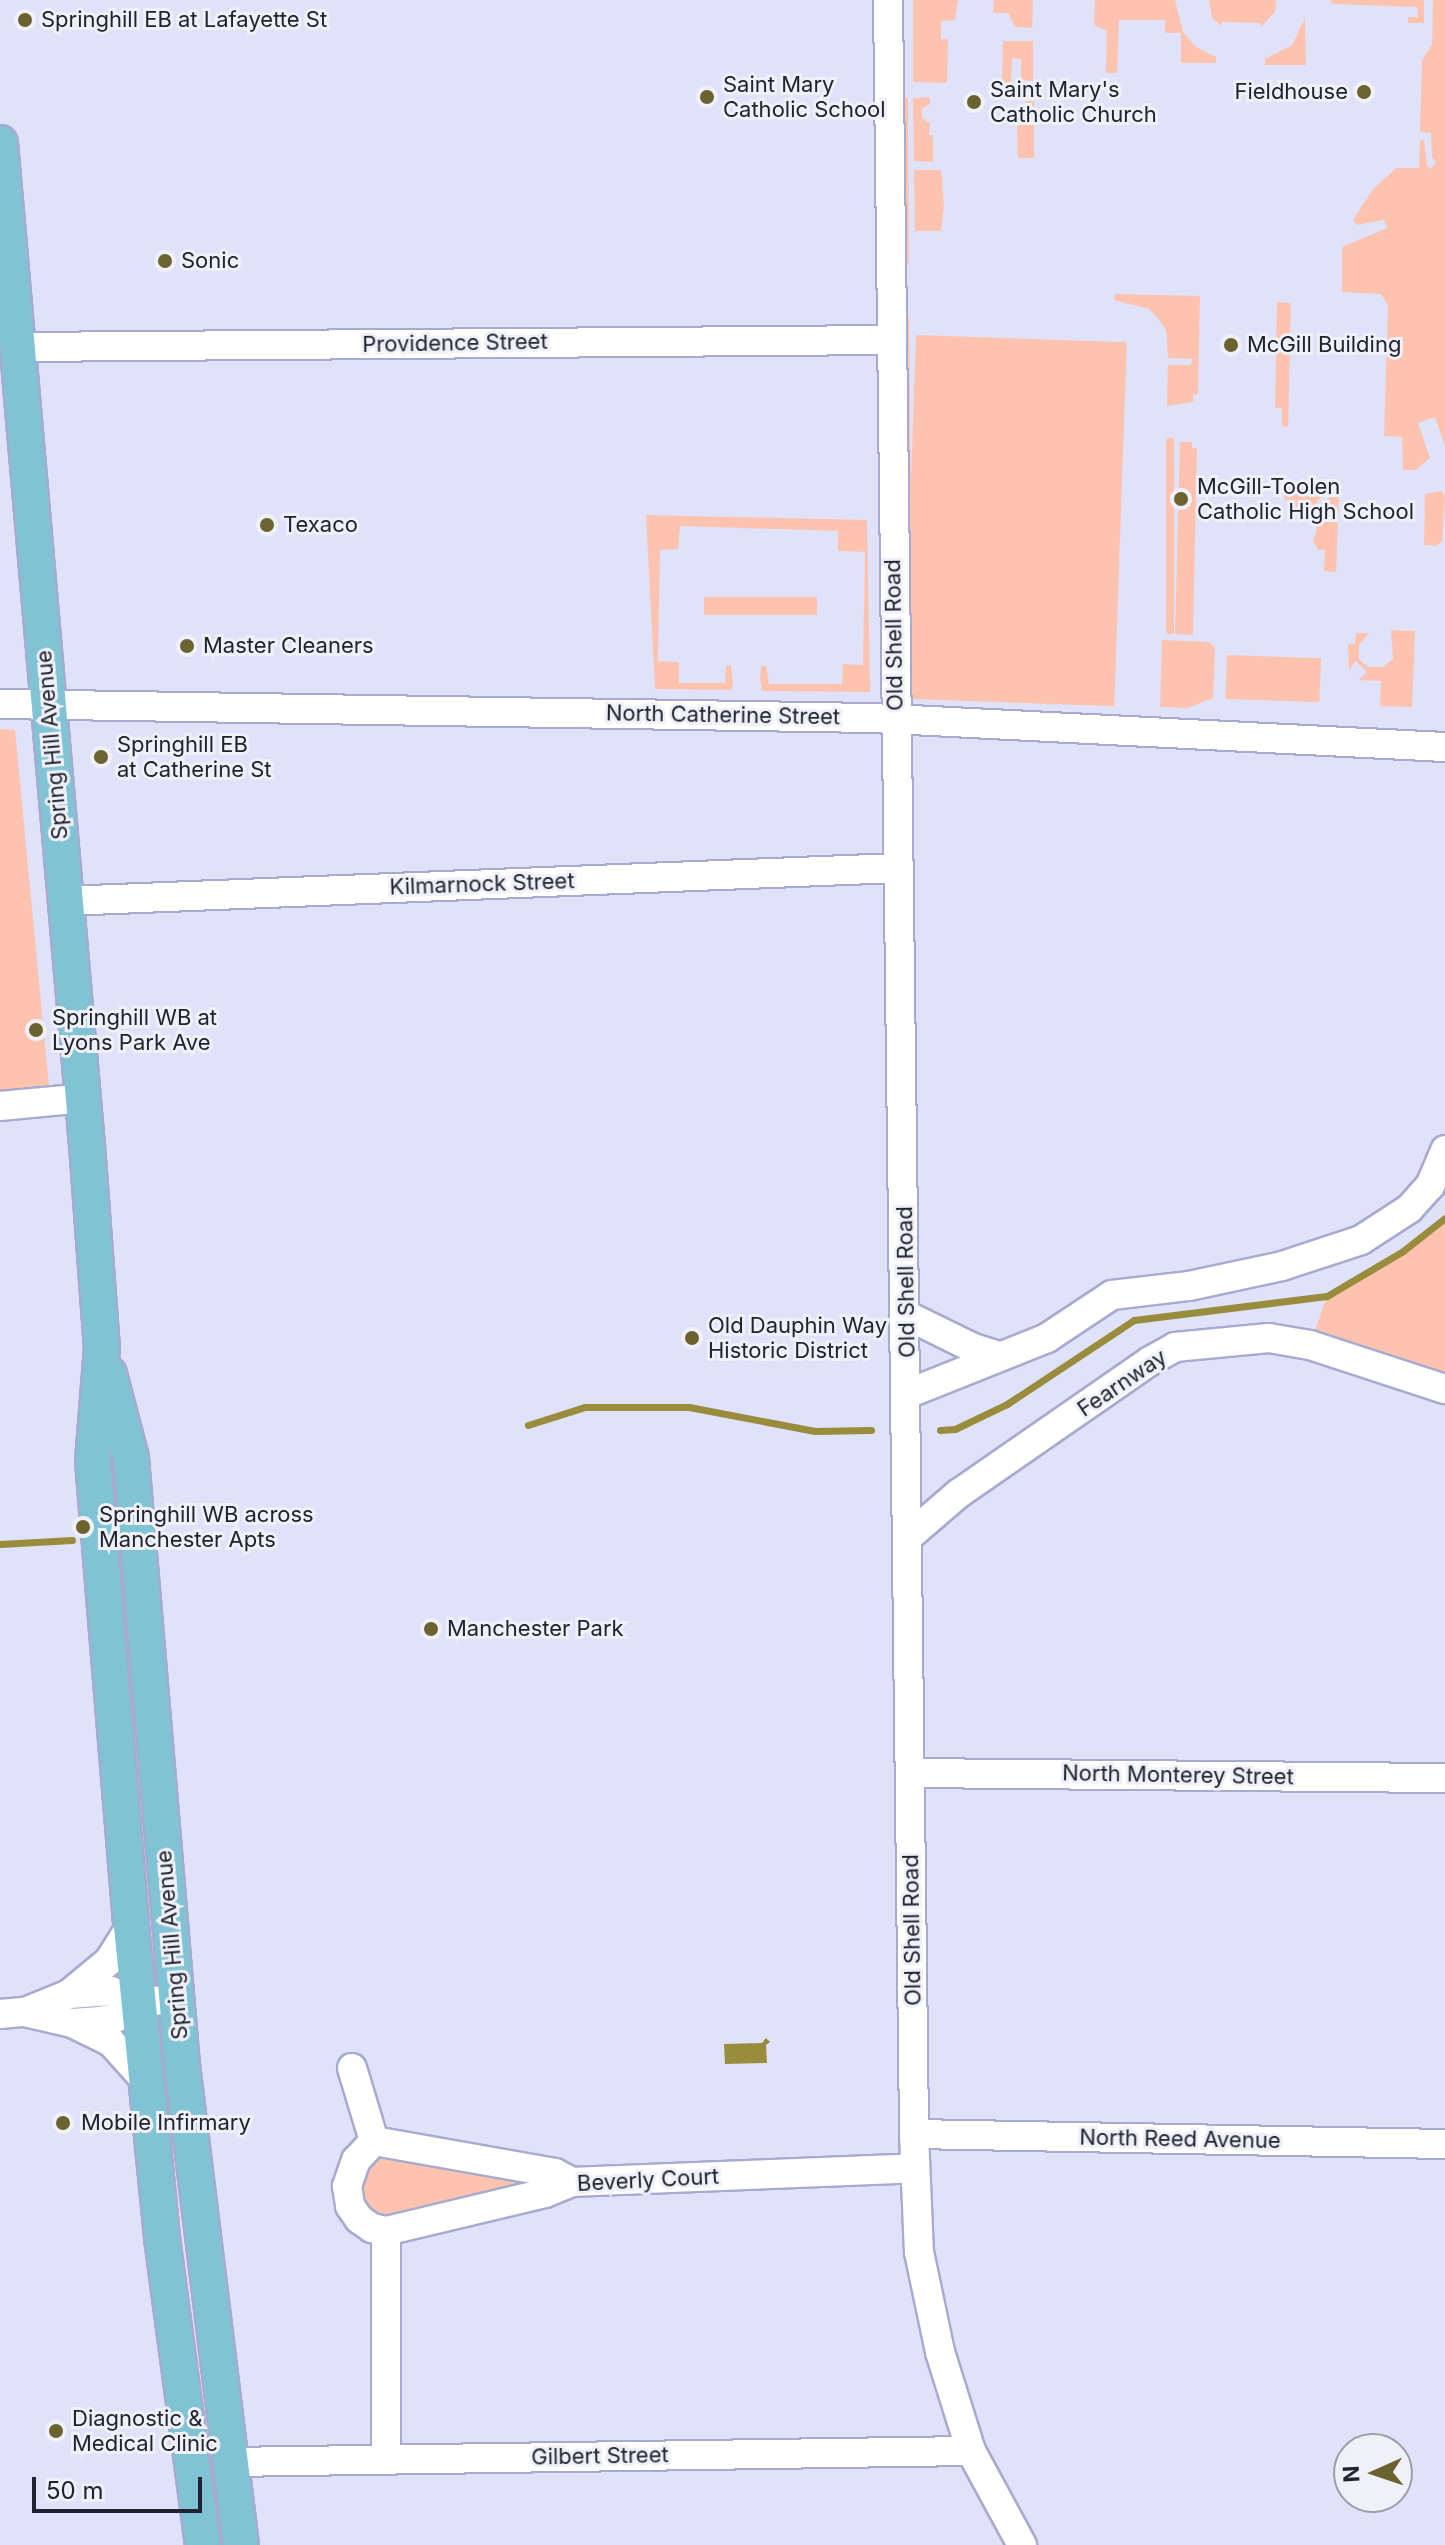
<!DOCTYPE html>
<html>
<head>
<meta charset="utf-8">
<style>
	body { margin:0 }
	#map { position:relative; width:1445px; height:2545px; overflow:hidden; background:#dfe2f9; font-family:Inter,sans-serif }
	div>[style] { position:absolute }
	.green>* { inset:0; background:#fec3ae; transform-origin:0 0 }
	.water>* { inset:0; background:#9a8c3d }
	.stream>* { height:7px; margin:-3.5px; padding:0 3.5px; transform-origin:3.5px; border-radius:3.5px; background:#9a8c3d }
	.roads { filter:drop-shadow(2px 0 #a7abcf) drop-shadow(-2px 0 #a7abcf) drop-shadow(0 2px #a7abcf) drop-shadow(0 -2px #a7abcf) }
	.minor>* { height:28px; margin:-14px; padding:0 14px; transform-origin:14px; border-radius:14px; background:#fff }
	.major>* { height:34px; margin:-17px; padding:0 17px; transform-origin:17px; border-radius:17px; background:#80c3d5 }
	.dots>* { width:22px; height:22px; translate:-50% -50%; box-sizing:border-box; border:4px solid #eff0f8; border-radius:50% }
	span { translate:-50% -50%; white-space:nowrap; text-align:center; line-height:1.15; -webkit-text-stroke:6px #eff0f8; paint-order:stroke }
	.poi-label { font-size:22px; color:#212330 }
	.left { translate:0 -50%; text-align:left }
	.right { translate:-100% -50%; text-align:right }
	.street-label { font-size:22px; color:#212330 }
	.north { position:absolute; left:1333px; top:2433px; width:80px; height:80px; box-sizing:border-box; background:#eff0f8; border:2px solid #9d9ea8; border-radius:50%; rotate:267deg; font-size:22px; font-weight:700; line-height:32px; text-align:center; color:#212330 }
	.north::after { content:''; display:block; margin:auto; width:28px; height:36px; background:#6b632f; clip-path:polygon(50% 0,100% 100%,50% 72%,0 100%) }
	.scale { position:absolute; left:32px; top:2477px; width:170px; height:36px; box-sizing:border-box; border:4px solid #212330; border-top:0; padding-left:10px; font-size:24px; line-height:28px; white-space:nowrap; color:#212330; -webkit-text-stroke:6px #eff0f8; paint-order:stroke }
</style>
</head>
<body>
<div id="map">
	<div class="green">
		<div style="clip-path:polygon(913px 0,958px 0,955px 20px,941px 21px,941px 39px,948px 39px,947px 83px,913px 82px)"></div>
		<div style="clip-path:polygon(994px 0,1033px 0,1032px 28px,1015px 27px,1008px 13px,993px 13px)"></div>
		<div style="clip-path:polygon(1095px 0,1175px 0,1183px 32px,1196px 47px,1216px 57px,1216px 63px,1181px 63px,1181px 33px,1165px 33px,1165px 20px,1119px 20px,1117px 73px,1106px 73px,1107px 31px,1094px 25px)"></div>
		<div style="clip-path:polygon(1209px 0,1276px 0,1275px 12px,1261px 27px,1260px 23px,1222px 22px,1222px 26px,1212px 18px)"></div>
		<div style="clip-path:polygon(1331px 0,1424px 0,1424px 23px,1408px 23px,1408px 17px,1418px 17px,1417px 7px,1331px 4px)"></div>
		<div style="clip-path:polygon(1433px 0,1445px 0,1445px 446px,1435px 417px,1418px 423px,1430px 458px,1416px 470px,1403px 470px,1402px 437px,1384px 436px,1388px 306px,1381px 294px,1342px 292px,1342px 247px,1387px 228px,1384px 220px,1356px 225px,1353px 220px,1373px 189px,1396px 168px,1419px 168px,1420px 140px,1424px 140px,1427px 166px,1431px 169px,1436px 162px,1432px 157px,1431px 133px,1420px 132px,1422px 60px,1432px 44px)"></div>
		<div style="clip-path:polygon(1305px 18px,1306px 65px,1265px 65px,1265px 59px,1292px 45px)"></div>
		<div style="clip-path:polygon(1003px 41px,1033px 41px,1033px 81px,1021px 80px,1021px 59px,1012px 58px,1011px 84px,1002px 84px)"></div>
		<div style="clip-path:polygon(930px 97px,930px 104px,922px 109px,922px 118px,930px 123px,929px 135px,933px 135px,933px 162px,914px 161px,913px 98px)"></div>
		<div style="clip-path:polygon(901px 98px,908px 98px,909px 264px,904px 262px)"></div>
		<div style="clip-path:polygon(1026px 101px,1034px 101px,1034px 158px,1018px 158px,1017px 126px,1026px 121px,1022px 109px)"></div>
		<div style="clip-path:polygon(914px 170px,941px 170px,944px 205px,941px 231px,915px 231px)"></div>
		<div style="clip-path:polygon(1115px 294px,1200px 296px,1198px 394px,1193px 395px,1193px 402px,1167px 406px,1168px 365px,1191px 365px,1192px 359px,1168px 358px,1166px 330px,1160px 321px,1149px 309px,1114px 300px)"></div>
		<div style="clip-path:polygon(1277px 302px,1291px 303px,1288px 427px,1282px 426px,1282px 408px,1275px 408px)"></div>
		<div style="clip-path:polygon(909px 316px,913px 676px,911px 678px,907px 678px,905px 530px,910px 529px,910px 525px,905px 524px,904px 318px)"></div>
		<div style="left:916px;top:335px;width:211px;height:364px;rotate:2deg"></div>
		<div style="left:1166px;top:438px;width:8px;height:196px"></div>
		<div style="clip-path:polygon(1180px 442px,1192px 442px,1192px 448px,1197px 448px,1193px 635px,1175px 634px)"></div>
		<div style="clip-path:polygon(1291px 482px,1303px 482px,1313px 492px,1326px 492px,1308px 512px,1293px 511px,1284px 498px,1284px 488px,1291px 487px)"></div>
		<div style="clip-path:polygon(1441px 491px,1445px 497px,1442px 541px,1437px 546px,1424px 545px,1425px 494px)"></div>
		<div style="clip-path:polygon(1334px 492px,1339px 492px,1336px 572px,1324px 571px,1325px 550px,1318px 550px,1313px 541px,1317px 530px,1313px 518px)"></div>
		<div style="clip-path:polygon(646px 515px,867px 520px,870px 692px,762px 691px,760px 678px,761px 667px,766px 665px,769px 684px,842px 684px,843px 664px,863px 665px,865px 552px,838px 551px,838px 531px,680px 526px,678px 549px,660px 550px,658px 661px,679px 662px,679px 683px,725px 683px,726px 666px,731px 665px,733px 684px,731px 690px,655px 689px)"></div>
		<div style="left:704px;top:597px;width:113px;height:18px"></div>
		<div style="clip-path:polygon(1391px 630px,1415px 631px,1412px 707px,1380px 706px,1381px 681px,1359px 680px,1367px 672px,1356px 661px,1349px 670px,1348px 644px,1355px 644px,1356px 633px,1369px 633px,1359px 645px,1359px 659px,1368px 667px,1383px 667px,1393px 659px)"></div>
		<div style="clip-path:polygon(1162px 640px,1209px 642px,1215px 648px,1213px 698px,1188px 708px,1160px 707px)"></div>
		<div style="left:1227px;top:655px;width:94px;height:44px;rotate:2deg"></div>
		<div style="clip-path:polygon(0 729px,15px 730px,49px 1087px,0 1091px)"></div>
		<div style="clip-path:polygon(1445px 1218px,1445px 1389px,1310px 1345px,1327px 1296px,1402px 1251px)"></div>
		<div style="clip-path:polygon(389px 2155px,522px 2178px,522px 2185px,390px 2219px,378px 2218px,361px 2206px,360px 2167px)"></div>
	</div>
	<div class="water">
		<div style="clip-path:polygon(766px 2038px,770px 2042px,766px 2045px,767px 2063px,725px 2064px,724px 2044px,762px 2043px)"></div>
	</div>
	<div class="stream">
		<div style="left:528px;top:1425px;width:60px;rotate:-17.5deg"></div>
		<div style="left:585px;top:1407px;width:104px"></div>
		<div style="left:689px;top:1407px;width:128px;rotate:10.8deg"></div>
		<div style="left:815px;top:1431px;width:56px;rotate:-1deg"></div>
		<div style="left:940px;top:1430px;width:15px;rotate:-4deg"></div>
		<div style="left:955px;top:1429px;width:58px;rotate:-25.7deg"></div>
		<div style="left:1007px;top:1404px;width:152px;rotate:-33.5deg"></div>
		<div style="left:1134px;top:1320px;width:194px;rotate:-7.1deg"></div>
		<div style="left:1327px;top:1296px;width:88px;rotate:-30.6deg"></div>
		<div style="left:1403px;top:1251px;width:53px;rotate:-38.2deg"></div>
		<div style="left:0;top:1544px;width:72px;rotate:-3.2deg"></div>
	</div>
	<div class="roads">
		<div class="minor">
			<div style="left:888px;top:0;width:2134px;rotate:89.3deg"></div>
			<div style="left:914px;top:2134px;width:118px;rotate:87.6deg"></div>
			<div style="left:919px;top:2252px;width:102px;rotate:78.1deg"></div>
			<div style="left:940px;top:2352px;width:104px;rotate:72.6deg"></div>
			<div style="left:971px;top:2451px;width:107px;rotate:61.5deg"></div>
			<div style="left:19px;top:347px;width:872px;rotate:-0.46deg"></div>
			<div style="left:0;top:704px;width:872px;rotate:0.92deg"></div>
			<div style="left:872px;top:718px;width:574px;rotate:2.9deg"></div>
			<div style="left:65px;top:901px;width:834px;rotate:-2.27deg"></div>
			<div style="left:0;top:1106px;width:84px;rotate:-5.4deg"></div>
			<div style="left:906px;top:1315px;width:75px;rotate:26.2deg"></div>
			<div style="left:973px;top:1348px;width:24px;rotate:17deg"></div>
			<div style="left:907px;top:1394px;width:151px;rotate:-21.8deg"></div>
			<div style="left:1047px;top:1338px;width:78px;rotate:-33.5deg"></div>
			<div style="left:1112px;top:1295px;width:78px;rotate:-6.7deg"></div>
			<div style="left:1189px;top:1286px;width:95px;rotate:-12.1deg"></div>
			<div style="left:1282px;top:1266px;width:83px;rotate:-18.2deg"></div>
			<div style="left:1361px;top:1240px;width:57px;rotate:-32.9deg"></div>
			<div style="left:1409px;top:1209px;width:31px;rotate:-48deg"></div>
			<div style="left:1430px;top:1186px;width:39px;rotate:-67deg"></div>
			<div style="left:908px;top:1537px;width:66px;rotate:-40.7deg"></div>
			<div style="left:958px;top:1494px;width:234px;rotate:-34.7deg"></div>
			<div style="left:1150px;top:1361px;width:29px;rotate:-29deg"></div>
			<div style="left:1175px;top:1347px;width:94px;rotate:-5.5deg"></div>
			<div style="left:1269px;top:1338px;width:42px;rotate:9.7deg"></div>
			<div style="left:1310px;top:1345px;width:142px;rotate:18.1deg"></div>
			<div style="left:910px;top:1773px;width:535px;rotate:0.54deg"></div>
			<div style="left:69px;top:1994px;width:52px;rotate:-39.5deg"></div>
			<div style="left:109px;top:1961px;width:41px;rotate:-57.8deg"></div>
			<div style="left:25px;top:2012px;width:48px;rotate:-22.2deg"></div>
			<div style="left:69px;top:1994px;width:42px;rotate:-4.1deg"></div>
			<div style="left:111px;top:1991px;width:29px;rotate:22deg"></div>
			<div style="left:138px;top:2002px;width:39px;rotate:-4deg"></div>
			<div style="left:0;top:2014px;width:25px;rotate:-5deg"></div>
			<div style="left:25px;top:2012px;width:48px;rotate:13.2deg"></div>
			<div style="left:72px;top:2023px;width:28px;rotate:-4deg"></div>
			<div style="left:100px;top:2021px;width:16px;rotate:-11deg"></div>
			<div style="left:116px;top:2018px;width:27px;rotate:-36deg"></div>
			<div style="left:72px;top:2023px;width:43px;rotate:26deg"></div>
			<div style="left:111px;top:2042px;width:51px;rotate:48.2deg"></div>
			<div style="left:352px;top:2068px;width:76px;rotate:73.2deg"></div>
			<div style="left:914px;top:2134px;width:531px;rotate:1.08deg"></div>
			<div style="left:374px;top:2141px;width:26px;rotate:133deg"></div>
			<div style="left:356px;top:2160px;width:28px;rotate:109deg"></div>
			<div style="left:347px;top:2186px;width:20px;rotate:81deg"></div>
			<div style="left:350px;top:2206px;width:16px;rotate:55deg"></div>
			<div style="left:359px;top:2219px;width:16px;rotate:35deg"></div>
			<div style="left:372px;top:2228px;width:14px;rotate:12deg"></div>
			<div style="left:386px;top:2231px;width:163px;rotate:-13.4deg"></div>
			<div style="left:545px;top:2193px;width:29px;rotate:-22deg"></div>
			<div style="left:572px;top:2182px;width:343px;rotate:-2.3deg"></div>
			<div style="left:374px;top:2141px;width:184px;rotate:10deg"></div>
			<div style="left:555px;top:2173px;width:19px;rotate:28deg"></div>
			<div style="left:386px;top:2231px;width:227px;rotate:90deg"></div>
			<div style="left:228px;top:2462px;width:743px;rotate:-0.85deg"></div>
		</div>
		<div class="major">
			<div style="left:0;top:143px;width:1006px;rotate:85.04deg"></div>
			<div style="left:87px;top:1145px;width:203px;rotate:85.8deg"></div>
			<div style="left:102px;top:1347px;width:114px;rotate:94.5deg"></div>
			<div style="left:93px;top:1461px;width:467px;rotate:85.3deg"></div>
			<div style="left:131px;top:1926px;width:314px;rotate:84.3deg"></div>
			<div style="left:162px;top:2238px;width:310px;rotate:82.4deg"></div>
			<div style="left:109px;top:1374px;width:87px;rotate:75.3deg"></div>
			<div style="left:131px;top:1458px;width:609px;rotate:85.2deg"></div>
			<div style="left:182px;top:2065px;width:484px;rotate:83deg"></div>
		</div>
	</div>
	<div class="dots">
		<div style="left:25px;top:20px;background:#6b632f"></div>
		<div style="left:1364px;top:92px;background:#6b632f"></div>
		<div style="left:707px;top:97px;background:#6b632f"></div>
		<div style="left:974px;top:102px;background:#6b632f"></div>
		<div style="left:165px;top:261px;background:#6b632f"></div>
		<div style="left:1231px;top:345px;background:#6b632f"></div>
		<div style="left:1181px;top:499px;background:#6b632f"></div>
		<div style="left:267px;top:525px;background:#6b632f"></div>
		<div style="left:187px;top:646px;background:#6b632f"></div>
		<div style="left:101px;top:757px;background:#6b632f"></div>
		<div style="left:36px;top:1030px;background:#6b632f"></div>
		<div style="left:692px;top:1338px;background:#6b632f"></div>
		<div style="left:83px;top:1527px;background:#6b632f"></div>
		<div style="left:431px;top:1629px;background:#6b632f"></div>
		<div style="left:63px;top:2123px;background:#6b632f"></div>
		<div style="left:56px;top:2431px;background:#6b632f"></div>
	</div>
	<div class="poi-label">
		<span class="left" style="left:41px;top:20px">Springhill EB at Lafayette St</span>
		<span class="left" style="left:723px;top:97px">Saint Mary<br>Catholic School</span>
		<span class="left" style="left:990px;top:102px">Saint Mary's<br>Catholic Church</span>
		<span class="right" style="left:1348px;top:92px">Fieldhouse</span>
		<span class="left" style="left:181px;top:261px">Sonic</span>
		<span class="left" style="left:1247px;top:345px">McGill Building</span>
		<span class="left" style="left:1197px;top:499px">McGill-Toolen<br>Catholic High School</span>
		<span class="left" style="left:283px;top:525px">Texaco</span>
		<span class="left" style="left:203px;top:646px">Master Cleaners</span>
		<span class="left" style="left:117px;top:757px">Springhill EB<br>at Catherine St</span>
		<span class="left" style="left:52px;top:1030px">Springhill WB at<br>Lyons Park Ave</span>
		<span class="left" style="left:708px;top:1338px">Old Dauphin Way<br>Historic District</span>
		<span class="left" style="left:99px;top:1527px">Springhill WB across<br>Manchester Apts</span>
		<span class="left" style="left:447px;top:1629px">Manchester Park</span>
		<span class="left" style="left:81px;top:2123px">Mobile Infirmary</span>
		<span class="left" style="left:72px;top:2431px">Diagnostic &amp;<br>Medical Clinic</span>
	</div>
	<div class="street-label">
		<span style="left:455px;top:343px;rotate:-1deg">Providence Street</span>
		<span style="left:894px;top:635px;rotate:-91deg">Old Shell Road</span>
		<span style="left:723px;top:715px;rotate:1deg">North Catherine Street</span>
		<span style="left:52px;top:745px;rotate:-95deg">Spring Hill Avenue</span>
		<span style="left:482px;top:884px;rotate:-2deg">Kilmarnock Street</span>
		<span style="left:906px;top:1282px;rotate:-91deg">Old Shell Road</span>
		<span style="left:1122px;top:1383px;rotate:-34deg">Fearnway</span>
		<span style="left:1178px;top:1775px;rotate:1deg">North Monterey Street</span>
		<span style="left:912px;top:1930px;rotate:-91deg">Old Shell Road</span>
		<span style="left:172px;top:1945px;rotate:-95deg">Spring Hill Avenue</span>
		<span style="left:1180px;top:2139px;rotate:1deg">North Reed Avenue</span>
		<span style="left:648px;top:2180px;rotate:-3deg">Beverly Court</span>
		<span style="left:600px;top:2456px;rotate:-1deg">Gilbert Street</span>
	</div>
	<div class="north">N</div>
	<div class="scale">50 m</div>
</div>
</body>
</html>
